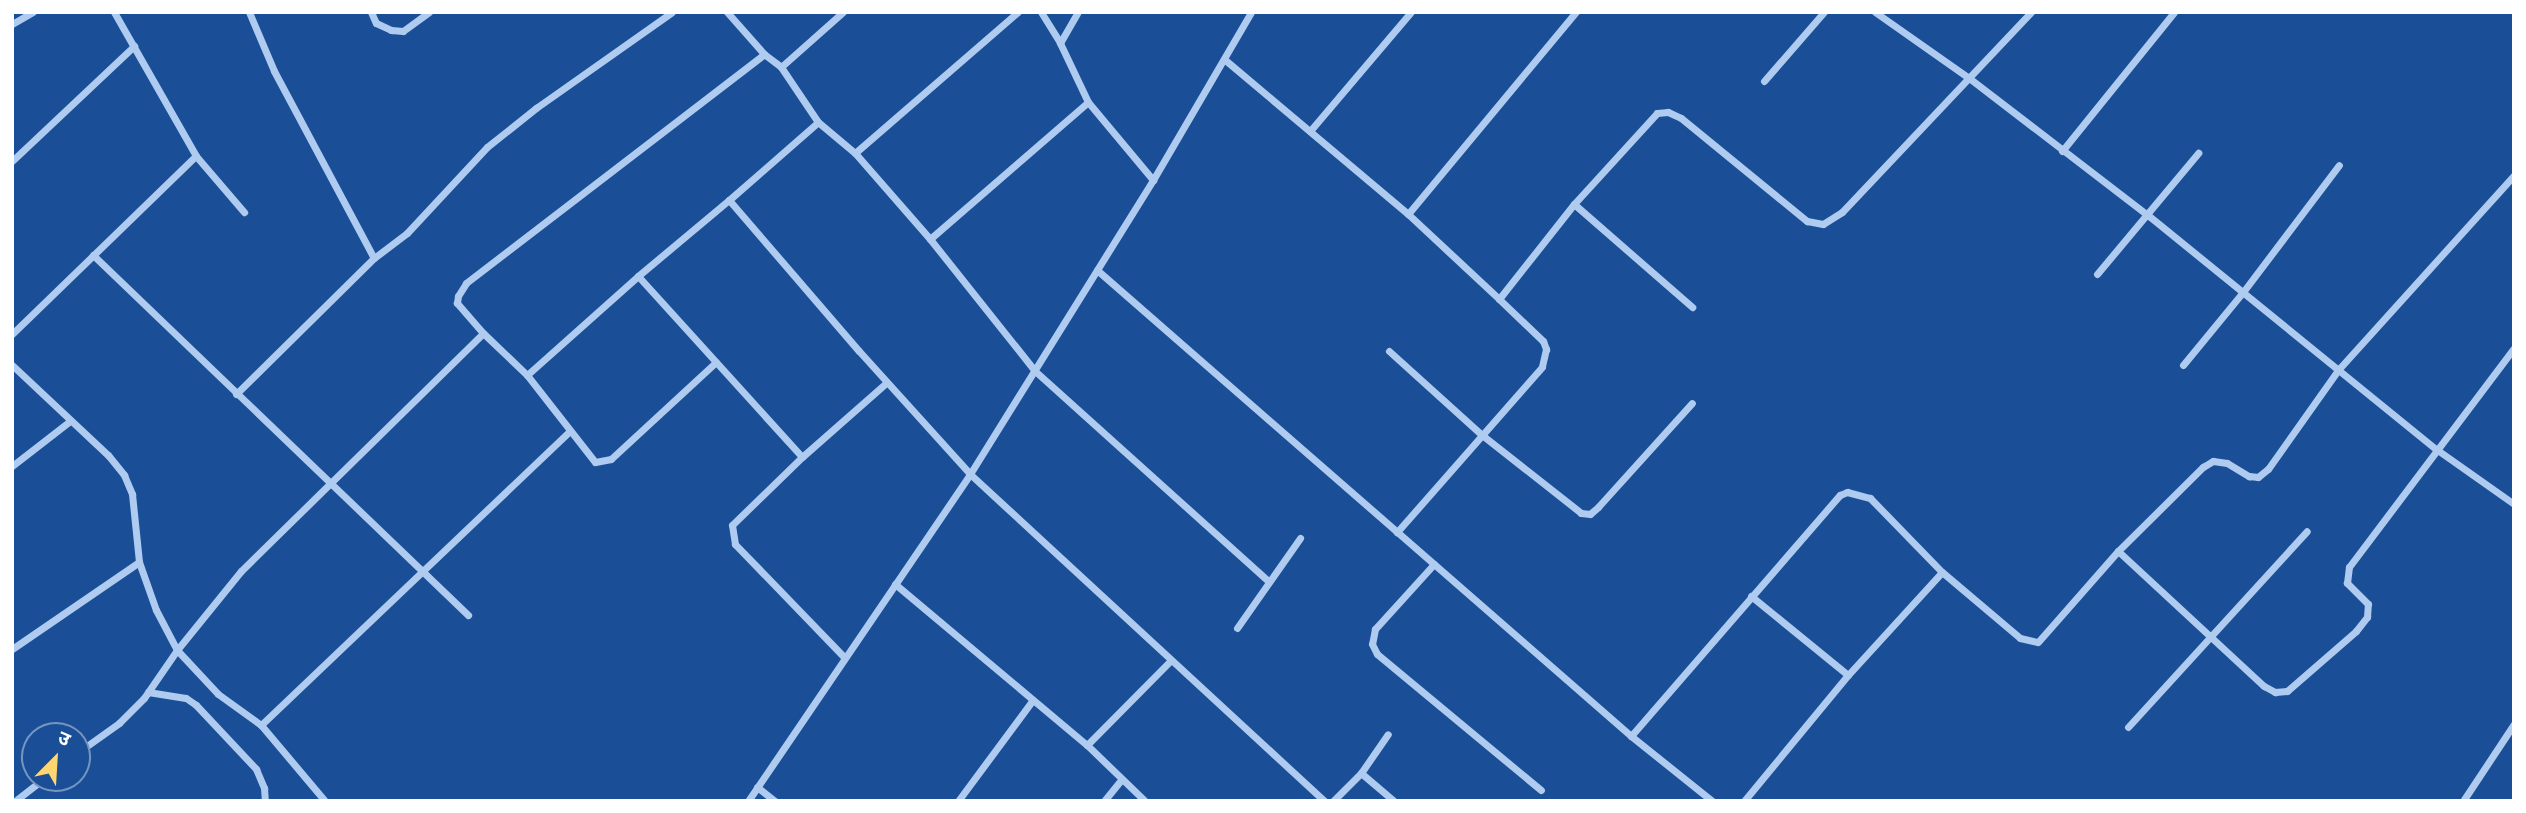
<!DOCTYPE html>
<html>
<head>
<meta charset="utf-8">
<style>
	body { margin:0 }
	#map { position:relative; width:2526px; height:813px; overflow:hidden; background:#1a4f98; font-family:"Source Sans 3","Noto Sans Devanagari",sans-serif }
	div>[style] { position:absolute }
	.minor>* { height:7px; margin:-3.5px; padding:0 3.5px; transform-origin:3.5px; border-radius:3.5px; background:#afcbf0 }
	span { translate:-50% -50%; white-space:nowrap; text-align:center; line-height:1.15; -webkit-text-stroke:6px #1a4f98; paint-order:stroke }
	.frame { position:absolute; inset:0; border:14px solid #fff; pointer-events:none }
	.north { position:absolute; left:21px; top:722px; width:70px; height:70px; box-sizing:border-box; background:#1a4f98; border:2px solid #7695c1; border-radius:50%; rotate:24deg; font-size:19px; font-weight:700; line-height:28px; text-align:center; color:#fff }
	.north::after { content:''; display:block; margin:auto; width:24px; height:32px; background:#ffd76e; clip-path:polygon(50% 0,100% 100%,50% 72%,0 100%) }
</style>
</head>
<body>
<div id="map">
	<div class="minor">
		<div style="left:114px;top:12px;width:166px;rotate:60.3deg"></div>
		<div style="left:196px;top:156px;width:74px;rotate:49.4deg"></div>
		<div style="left:249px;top:12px;width:64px;rotate:67deg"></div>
		<div style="left:274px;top:71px;width:212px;rotate:61.9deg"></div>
		<div style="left:371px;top:12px;width:12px;rotate:66deg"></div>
		<div style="left:376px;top:23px;width:17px;rotate:25deg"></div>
		<div style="left:391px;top:30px;width:12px;rotate:5deg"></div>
		<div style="left:403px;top:31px;width:32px;rotate:-36deg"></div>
		<div style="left:727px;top:12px;width:56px;rotate:48.6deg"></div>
		<div style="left:764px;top:54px;width:21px;rotate:37deg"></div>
		<div style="left:781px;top:67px;width:66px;rotate:56.1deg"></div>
		<div style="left:818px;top:122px;width:48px;rotate:40deg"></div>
		<div style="left:855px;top:153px;width:114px;rotate:48.9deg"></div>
		<div style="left:930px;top:239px;width:169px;rotate:51.5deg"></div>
		<div style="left:1035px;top:371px;width:314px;rotate:42deg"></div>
		<div style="left:1041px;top:12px;width:36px;rotate:58deg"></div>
		<div style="left:1060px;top:43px;width:65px;rotate:64.6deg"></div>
		<div style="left:1088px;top:102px;width:102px;rotate:50.2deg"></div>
		<div style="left:1875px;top:12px;width:115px;rotate:35.1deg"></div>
		<div style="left:1969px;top:78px;width:227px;rotate:37.5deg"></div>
		<div style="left:2149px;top:216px;width:370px;rotate:39.1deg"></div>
		<div style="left:2436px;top:449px;width:95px;rotate:35.2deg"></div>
		<div style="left:12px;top:24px;width:24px;rotate:-30deg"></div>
		<div style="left:1060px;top:43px;width:36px;rotate:-60deg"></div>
		<div style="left:1224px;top:59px;width:241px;rotate:40.1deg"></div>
		<div style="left:1408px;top:214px;width:125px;rotate:43deg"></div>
		<div style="left:1499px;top:299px;width:61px;rotate:43.7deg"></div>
		<div style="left:1543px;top:341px;width:9px;rotate:69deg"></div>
		<div style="left:1546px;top:349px;width:18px;rotate:103deg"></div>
		<div style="left:1542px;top:367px;width:220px;rotate:131.3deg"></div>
		<div style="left:781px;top:67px;width:83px;rotate:-41.6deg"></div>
		<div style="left:1764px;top:81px;width:91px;rotate:-49deg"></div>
		<div style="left:1310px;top:131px;width:156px;rotate:-49.7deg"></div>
		<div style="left:2062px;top:151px;width:179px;rotate:-51.1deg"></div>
		<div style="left:855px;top:153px;width:216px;rotate:-40.9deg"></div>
		<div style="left:12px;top:161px;width:168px;rotate:-43.3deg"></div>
		<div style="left:729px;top:200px;width:118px;rotate:-41.2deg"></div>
		<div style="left:1574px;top:204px;width:157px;rotate:41.1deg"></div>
		<div style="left:1408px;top:214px;width:263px;rotate:-50.3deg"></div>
		<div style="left:930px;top:239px;width:209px;rotate:-40.9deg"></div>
		<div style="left:93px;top:255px;width:520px;rotate:43.83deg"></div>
		<div style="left:1097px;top:270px;width:709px;rotate:41.11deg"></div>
		<div style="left:1631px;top:736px;width:104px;rotate:38.7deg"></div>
		<div style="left:2097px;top:274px;width:158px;rotate:-50.1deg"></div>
		<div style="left:638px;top:276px;width:244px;rotate:47.8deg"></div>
		<div style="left:1499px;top:299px;width:121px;rotate:-51.7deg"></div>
		<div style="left:1574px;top:204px;width:123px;rotate:-47.6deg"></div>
		<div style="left:1657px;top:113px;width:11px;rotate:-5deg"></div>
		<div style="left:1668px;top:112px;width:14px;rotate:25deg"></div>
		<div style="left:1681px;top:118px;width:163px;rotate:39.3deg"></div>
		<div style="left:1807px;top:221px;width:16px;rotate:11deg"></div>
		<div style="left:1823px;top:224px;width:22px;rotate:-32deg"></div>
		<div style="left:1842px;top:212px;width:275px;rotate:-46.6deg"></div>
		<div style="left:12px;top:334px;width:256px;rotate:-44.1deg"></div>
		<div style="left:1389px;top:351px;width:125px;rotate:42.1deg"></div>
		<div style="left:1482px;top:435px;width:126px;rotate:38.2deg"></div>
		<div style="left:1581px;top:513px;width:9px;rotate:6deg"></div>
		<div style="left:1590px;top:514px;width:11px;rotate:-41deg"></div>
		<div style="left:1598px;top:507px;width:140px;rotate:-47.9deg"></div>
		<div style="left:716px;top:362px;width:143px;rotate:137.3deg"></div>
		<div style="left:611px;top:459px;width:16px;rotate:169deg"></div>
		<div style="left:595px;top:462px;width:110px;rotate:-128deg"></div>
		<div style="left:527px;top:375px;width:61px;rotate:-136.3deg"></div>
		<div style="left:483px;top:333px;width:40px;rotate:-131deg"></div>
		<div style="left:457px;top:303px;width:7px;rotate:-82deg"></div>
		<div style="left:458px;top:296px;width:15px;rotate:-58deg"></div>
		<div style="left:466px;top:283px;width:376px;rotate:-37.5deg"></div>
		<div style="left:12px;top:365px;width:132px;rotate:43.2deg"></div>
		<div style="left:108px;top:455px;width:26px;rotate:51deg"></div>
		<div style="left:124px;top:475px;width:21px;rotate:67deg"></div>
		<div style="left:132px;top:494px;width:68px;rotate:84.1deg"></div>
		<div style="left:139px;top:562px;width:51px;rotate:70.5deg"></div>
		<div style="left:156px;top:610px;width:45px;rotate:62.3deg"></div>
		<div style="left:177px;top:650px;width:60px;rotate:47deg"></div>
		<div style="left:218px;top:694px;width:53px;rotate:35.8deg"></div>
		<div style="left:261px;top:725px;width:99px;rotate:49.9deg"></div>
		<div style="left:2183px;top:365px;width:94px;rotate:-50.6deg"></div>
		<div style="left:2243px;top:292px;width:159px;rotate:-52.9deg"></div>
		<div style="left:527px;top:375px;width:149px;rotate:-41.7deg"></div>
		<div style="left:638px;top:276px;width:119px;rotate:-39.9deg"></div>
		<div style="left:729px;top:200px;width:199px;rotate:49.3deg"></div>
		<div style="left:859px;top:351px;width:166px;rotate:47.9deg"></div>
		<div style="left:970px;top:474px;width:482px;rotate:42.7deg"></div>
		<div style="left:236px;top:394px;width:194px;rotate:-44.6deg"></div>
		<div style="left:374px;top:258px;width:41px;rotate:-37.1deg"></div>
		<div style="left:407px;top:233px;width:117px;rotate:-47.1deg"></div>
		<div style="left:487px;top:147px;width:63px;rotate:-38.5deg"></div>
		<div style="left:536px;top:108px;width:166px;rotate:-35.2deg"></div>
		<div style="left:12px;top:466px;width:73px;rotate:-37.8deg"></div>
		<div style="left:2118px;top:551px;width:199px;rotate:42.8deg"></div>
		<div style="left:2264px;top:686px;width:13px;rotate:29deg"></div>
		<div style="left:2275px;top:692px;width:12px;rotate:-5deg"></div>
		<div style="left:2287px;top:691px;width:91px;rotate:-41deg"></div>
		<div style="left:2356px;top:631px;width:18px;rotate:-52deg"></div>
		<div style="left:2367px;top:617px;width:13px;rotate:-86deg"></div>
		<div style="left:2368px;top:604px;width:30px;rotate:-135deg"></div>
		<div style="left:2347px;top:583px;width:16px;rotate:-83deg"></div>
		<div style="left:2349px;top:567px;width:274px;rotate:-53deg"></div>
		<div style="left:1434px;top:564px;width:88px;rotate:132.2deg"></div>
		<div style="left:1375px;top:629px;width:15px;rotate:101deg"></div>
		<div style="left:1372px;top:644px;width:11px;rotate:63deg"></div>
		<div style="left:1377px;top:654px;width:213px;rotate:39.7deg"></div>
		<div style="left:895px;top:584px;width:251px;rotate:40deg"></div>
		<div style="left:1087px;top:745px;width:81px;rotate:44deg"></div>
		<div style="left:1751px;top:596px;width:125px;rotate:39.2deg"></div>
		<div style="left:1237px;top:628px;width:110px;rotate:-55deg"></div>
		<div style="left:12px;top:649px;width:154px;rotate:-34.4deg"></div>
		<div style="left:844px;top:657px;width:157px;rotate:-134deg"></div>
		<div style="left:735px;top:544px;width:19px;rotate:-99deg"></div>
		<div style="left:732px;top:525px;width:98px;rotate:-44.2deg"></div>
		<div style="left:802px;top:457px;width:113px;rotate:-41.4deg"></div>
		<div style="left:148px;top:692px;width:38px;rotate:9deg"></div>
		<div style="left:186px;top:698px;width:12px;rotate:35deg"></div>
		<div style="left:196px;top:705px;width:88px;rotate:46.8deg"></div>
		<div style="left:256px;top:769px;width:21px;rotate:67deg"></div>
		<div style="left:264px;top:788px;width:13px;rotate:86deg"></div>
		<div style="left:261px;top:725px;width:425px;rotate:-43.6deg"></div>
		<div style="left:2128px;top:727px;width:265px;rotate:-47.6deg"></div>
		<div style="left:1631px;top:736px;width:319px;rotate:-49.1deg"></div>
		<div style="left:1840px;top:495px;width:8px;rotate:-23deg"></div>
		<div style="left:1847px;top:492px;width:24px;rotate:15deg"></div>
		<div style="left:1870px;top:498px;width:103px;rotate:45.8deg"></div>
		<div style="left:1942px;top:572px;width:102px;rotate:40.2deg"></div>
		<div style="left:2020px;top:638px;width:18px;rotate:13deg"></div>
		<div style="left:2038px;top:642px;width:121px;rotate:-48.7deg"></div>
		<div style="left:2118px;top:551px;width:120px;rotate:-44.7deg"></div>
		<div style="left:2203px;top:467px;width:12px;rotate:-31deg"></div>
		<div style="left:2213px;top:461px;width:14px;rotate:8deg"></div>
		<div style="left:2227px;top:463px;width:26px;rotate:31deg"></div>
		<div style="left:2249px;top:476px;width:9px;rotate:6deg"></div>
		<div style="left:2258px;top:477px;width:13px;rotate:-39deg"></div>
		<div style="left:2268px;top:469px;width:121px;rotate:-54.7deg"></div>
		<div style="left:2338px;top:370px;width:263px;rotate:-47.9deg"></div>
		<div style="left:1087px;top:745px;width:118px;rotate:-45.3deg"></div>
		<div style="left:77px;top:753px;width:52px;rotate:-35.5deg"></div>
		<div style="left:119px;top:723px;width:35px;rotate:-45deg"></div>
		<div style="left:144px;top:698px;width:58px;rotate:-55.5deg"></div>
		<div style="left:177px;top:650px;width:102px;rotate:-51deg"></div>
		<div style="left:241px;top:571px;width:339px;rotate:-44.5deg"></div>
		<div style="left:1361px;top:773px;width:43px;rotate:40.3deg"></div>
		<div style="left:757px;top:787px;width:23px;rotate:38deg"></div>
		<div style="left:15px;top:801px;width:37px;rotate:-38deg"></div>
		<div style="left:748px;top:801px;width:395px;rotate:-55.8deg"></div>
		<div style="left:970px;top:474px;width:346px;rotate:-58.1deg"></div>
		<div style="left:1153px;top:180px;width:194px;rotate:-59.7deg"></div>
		<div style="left:958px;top:801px;width:124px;rotate:-53.5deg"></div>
		<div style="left:1104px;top:801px;width:27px;rotate:-51deg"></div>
		<div style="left:1333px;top:801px;width:40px;rotate:-45deg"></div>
		<div style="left:1361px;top:773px;width:47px;rotate:-55.3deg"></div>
		<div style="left:1744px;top:801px;width:163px;rotate:-50.5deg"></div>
		<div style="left:1848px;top:675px;width:139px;rotate:-47.6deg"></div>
		<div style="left:2463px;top:801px;width:92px;rotate:-56.5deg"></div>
	</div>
	<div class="frame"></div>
	<div class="north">उ</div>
</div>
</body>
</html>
